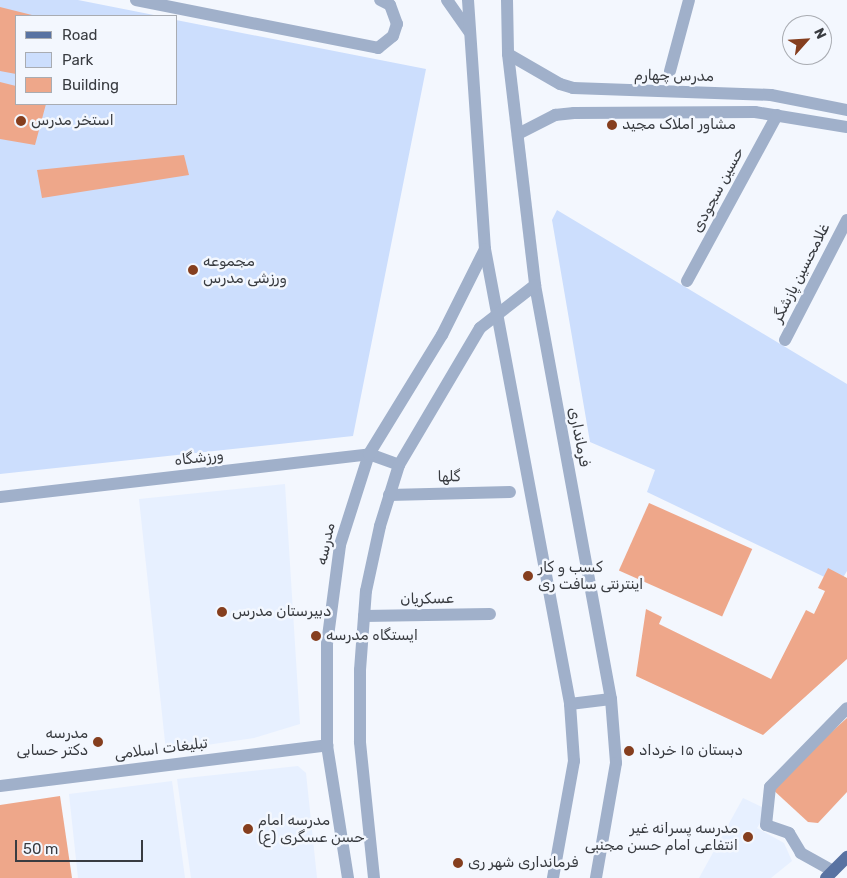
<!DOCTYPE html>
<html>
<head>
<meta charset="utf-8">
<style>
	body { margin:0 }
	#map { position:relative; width:847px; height:878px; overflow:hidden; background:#f3f7fe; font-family:Rubik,"Noto Sans Arabic",sans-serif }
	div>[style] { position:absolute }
	.built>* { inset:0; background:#e7f0ff }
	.green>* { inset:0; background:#ccdefd }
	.building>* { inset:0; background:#eea78a; transform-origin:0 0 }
	.minor>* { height:12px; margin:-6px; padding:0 6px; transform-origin:6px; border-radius:6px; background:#a0b0ca }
	.major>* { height:12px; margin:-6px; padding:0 6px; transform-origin:6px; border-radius:6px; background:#5973a2 }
	.dots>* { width:14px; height:14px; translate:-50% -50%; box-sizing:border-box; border:2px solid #f3f7fe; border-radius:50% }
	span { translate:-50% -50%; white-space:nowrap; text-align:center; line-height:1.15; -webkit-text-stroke:5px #f3f7fe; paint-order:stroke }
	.street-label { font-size:15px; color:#393c41 }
	.poi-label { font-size:15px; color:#393c41 }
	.left { translate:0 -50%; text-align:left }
	.right { translate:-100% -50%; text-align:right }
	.legend { position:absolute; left:15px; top:15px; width:162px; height:90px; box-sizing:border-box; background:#f3f7fe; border:1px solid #a9acb2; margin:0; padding:6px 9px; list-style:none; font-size:15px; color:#393c41 }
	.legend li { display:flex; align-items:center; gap:10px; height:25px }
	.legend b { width:25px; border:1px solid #a9acb2 }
	.north { position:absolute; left:782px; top:15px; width:50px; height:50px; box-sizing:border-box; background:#f3f7fe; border:1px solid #a9acb2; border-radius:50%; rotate:64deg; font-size:14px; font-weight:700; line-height:20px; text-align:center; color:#393c41 }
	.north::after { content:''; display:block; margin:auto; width:18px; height:22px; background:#853e1e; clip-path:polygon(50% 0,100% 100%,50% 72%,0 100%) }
	.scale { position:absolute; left:15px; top:840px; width:128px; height:22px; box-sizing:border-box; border:2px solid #393c41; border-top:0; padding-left:6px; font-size:15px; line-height:18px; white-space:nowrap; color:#393c41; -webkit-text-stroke:4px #f3f7fe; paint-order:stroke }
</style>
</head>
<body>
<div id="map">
	<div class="built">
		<div style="clip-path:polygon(285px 484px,300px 724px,254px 738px,166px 751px,139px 499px)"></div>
		<div style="clip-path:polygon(298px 766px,306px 773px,317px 878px,191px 878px,177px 779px)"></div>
		<div style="clip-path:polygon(172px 781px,185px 878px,78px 878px,69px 794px)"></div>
		<div style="clip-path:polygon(743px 798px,768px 810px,757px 828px,784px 843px,792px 861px,771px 878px,699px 878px)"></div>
	</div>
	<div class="green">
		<div style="clip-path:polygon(0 0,78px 0,159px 16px,16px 16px,16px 104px,176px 104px,176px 20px,426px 69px,353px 436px,0 474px)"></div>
		<div style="clip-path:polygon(557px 210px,847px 384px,847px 571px,839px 584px,647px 492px,655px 470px,590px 442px,552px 220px)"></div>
	</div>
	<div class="building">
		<div style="clip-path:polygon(0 7px,36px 16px,16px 16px,16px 74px,0 71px)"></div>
		<div style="clip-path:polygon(0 82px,16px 86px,16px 104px,46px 104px,35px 145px,0 139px)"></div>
		<div style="clip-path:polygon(184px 155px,189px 175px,42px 198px,37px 170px)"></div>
		<div style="left:649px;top:503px;width:113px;height:74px;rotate:24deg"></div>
		<div style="clip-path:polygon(828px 568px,847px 578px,847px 659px,763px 735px,636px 676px,646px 609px,662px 617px,659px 624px,771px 679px,806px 610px,814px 614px,825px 591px,818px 588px)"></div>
		<div style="clip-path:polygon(847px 718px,847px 792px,818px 823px,808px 822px,770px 787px)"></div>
		<div style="clip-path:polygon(60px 796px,72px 878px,0 878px,0 805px)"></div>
	</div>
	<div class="minor">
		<div style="left:136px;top:0;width:247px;rotate:11.2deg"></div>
		<div style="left:378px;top:48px;width:19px;rotate:-39deg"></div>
		<div style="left:393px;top:36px;width:13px;rotate:-72deg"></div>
		<div style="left:397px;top:24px;width:20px;rotate:-110deg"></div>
		<div style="left:390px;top:5px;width:11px;rotate:-153deg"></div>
		<div style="left:447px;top:0;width:38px;rotate:55deg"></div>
		<div style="left:468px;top:0;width:250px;rotate:86.1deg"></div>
		<div style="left:485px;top:249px;width:463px;rotate:79.4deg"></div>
		<div style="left:570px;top:704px;width:57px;rotate:86deg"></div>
		<div style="left:574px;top:761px;width:119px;rotate:100.2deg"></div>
		<div style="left:507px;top:0;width:54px;rotate:88.9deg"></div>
		<div style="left:508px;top:54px;width:233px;rotate:83.3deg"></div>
		<div style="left:535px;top:285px;width:421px;rotate:79.6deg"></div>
		<div style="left:611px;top:699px;width:64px;rotate:85.5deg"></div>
		<div style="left:616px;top:763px;width:117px;rotate:99.9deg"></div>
		<div style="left:508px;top:54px;width:60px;rotate:30deg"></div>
		<div style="left:560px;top:84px;width:14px;rotate:17deg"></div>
		<div style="left:573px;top:88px;width:198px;rotate:2deg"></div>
		<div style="left:771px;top:95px;width:77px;rotate:11.2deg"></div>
		<div style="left:670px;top:71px;width:73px;rotate:-75deg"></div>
		<div style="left:518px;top:134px;width:42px;rotate:-27.2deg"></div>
		<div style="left:555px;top:115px;width:19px;rotate:-6deg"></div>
		<div style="left:574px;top:113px;width:181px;rotate:-0.3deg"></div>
		<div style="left:755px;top:112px;width:93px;rotate:9.3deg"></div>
		<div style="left:687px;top:281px;width:189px;rotate:-61.5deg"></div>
		<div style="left:785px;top:340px;width:135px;rotate:-62.7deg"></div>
		<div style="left:389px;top:495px;width:121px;rotate:-1.4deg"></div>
		<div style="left:0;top:497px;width:371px;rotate:-6.6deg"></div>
		<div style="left:369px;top:454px;width:32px;rotate:20deg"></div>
		<div style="left:364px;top:616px;width:126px;rotate:-0.9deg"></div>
		<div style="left:570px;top:704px;width:41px;rotate:-7deg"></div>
		<div style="left:0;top:786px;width:330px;rotate:-7.1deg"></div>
		<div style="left:833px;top:871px;width:37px;rotate:-151deg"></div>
		<div style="left:801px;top:853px;width:23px;rotate:-121deg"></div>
		<div style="left:789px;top:833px;width:24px;rotate:-161deg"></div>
		<div style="left:766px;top:825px;width:38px;rotate:-84deg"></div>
		<div style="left:770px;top:787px;width:110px;rotate:-45.7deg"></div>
		<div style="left:348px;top:878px;width:135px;rotate:-99deg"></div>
		<div style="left:327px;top:745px;width:101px;rotate:-90deg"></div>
		<div style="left:327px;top:644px;width:100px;rotate:-82.5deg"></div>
		<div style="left:340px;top:545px;width:96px;rotate:-72.3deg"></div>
		<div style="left:369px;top:454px;width:140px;rotate:-58.5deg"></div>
		<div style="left:442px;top:335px;width:96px;rotate:-63.4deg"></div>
		<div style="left:374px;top:878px;width:137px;rotate:-95.9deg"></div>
		<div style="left:360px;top:742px;width:72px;rotate:-90deg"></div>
		<div style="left:360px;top:670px;width:79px;rotate:-85.7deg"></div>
		<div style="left:366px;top:591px;width:66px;rotate:-77.8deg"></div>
		<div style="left:380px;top:526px;width:64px;rotate:-72.7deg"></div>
		<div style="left:399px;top:465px;width:159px;rotate:-59.4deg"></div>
		<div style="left:480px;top:328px;width:70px;rotate:-38deg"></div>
	</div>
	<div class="major">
		<div style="left:826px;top:878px;width:30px;rotate:-45deg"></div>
	</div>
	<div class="dots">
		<div style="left:21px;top:121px;background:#853e1e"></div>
		<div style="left:612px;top:125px;background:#853e1e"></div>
		<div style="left:193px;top:270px;background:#853e1e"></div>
		<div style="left:528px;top:576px;background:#853e1e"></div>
		<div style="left:222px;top:612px;background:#853e1e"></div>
		<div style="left:316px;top:636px;background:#853e1e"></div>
		<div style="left:98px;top:742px;background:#853e1e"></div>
		<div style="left:629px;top:751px;background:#853e1e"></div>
		<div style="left:248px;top:829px;background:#853e1e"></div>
		<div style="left:748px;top:837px;background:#853e1e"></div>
		<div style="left:458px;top:863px;background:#853e1e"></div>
	</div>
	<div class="street-label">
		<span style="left:674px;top:76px;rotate:1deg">مدرس چهارم</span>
		<span style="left:718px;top:190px;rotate:-62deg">حسین سجودی</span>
		<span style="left:801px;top:273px;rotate:-63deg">غلامحسین پازشگر</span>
		<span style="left:579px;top:437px;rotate:79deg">فرمانداری</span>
		<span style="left:199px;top:458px;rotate:-7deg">ورزشگاه</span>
		<span style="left:449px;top:477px;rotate:-1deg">گلها</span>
		<span style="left:326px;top:544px;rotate:-78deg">مدرسه</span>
		<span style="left:427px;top:599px;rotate:-1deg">عسکریان</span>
		<span style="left:161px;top:749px;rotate:-7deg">تبلیغات اسلامی</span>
	</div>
	<div class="poi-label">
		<span class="left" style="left:31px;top:121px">استخر مدرس</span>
		<span class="left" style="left:622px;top:125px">مشاور املاک مجید</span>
		<span class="left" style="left:203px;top:270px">مجموعه<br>ورزشی مدرس</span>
		<span class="left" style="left:538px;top:576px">کسب و کار<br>اینترنتی سافت ری</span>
		<span class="left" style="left:232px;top:612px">دبیرستان مدرس</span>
		<span class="left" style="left:326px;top:636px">ایستگاه مدرسه</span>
		<span class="right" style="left:88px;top:742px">مدرسه<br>دکتر حسابی</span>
		<span class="left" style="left:639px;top:751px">دبستان ۱۵ خرداد</span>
		<span class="left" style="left:258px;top:829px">مدرسه امام<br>حسن عسگری (ع)</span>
		<span class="right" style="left:738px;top:837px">مدرسه پسرانه غیر<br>انتفاعی امام حسن مجنبی</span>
		<span class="left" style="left:468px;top:863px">فرمانداری شهر ری</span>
	</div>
	<ul class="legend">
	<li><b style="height:6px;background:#5973a2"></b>Road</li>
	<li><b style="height:14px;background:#ccdefd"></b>Park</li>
	<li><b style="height:14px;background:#eea78a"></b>Building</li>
	</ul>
	<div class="north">N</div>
	<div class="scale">50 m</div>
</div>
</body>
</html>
